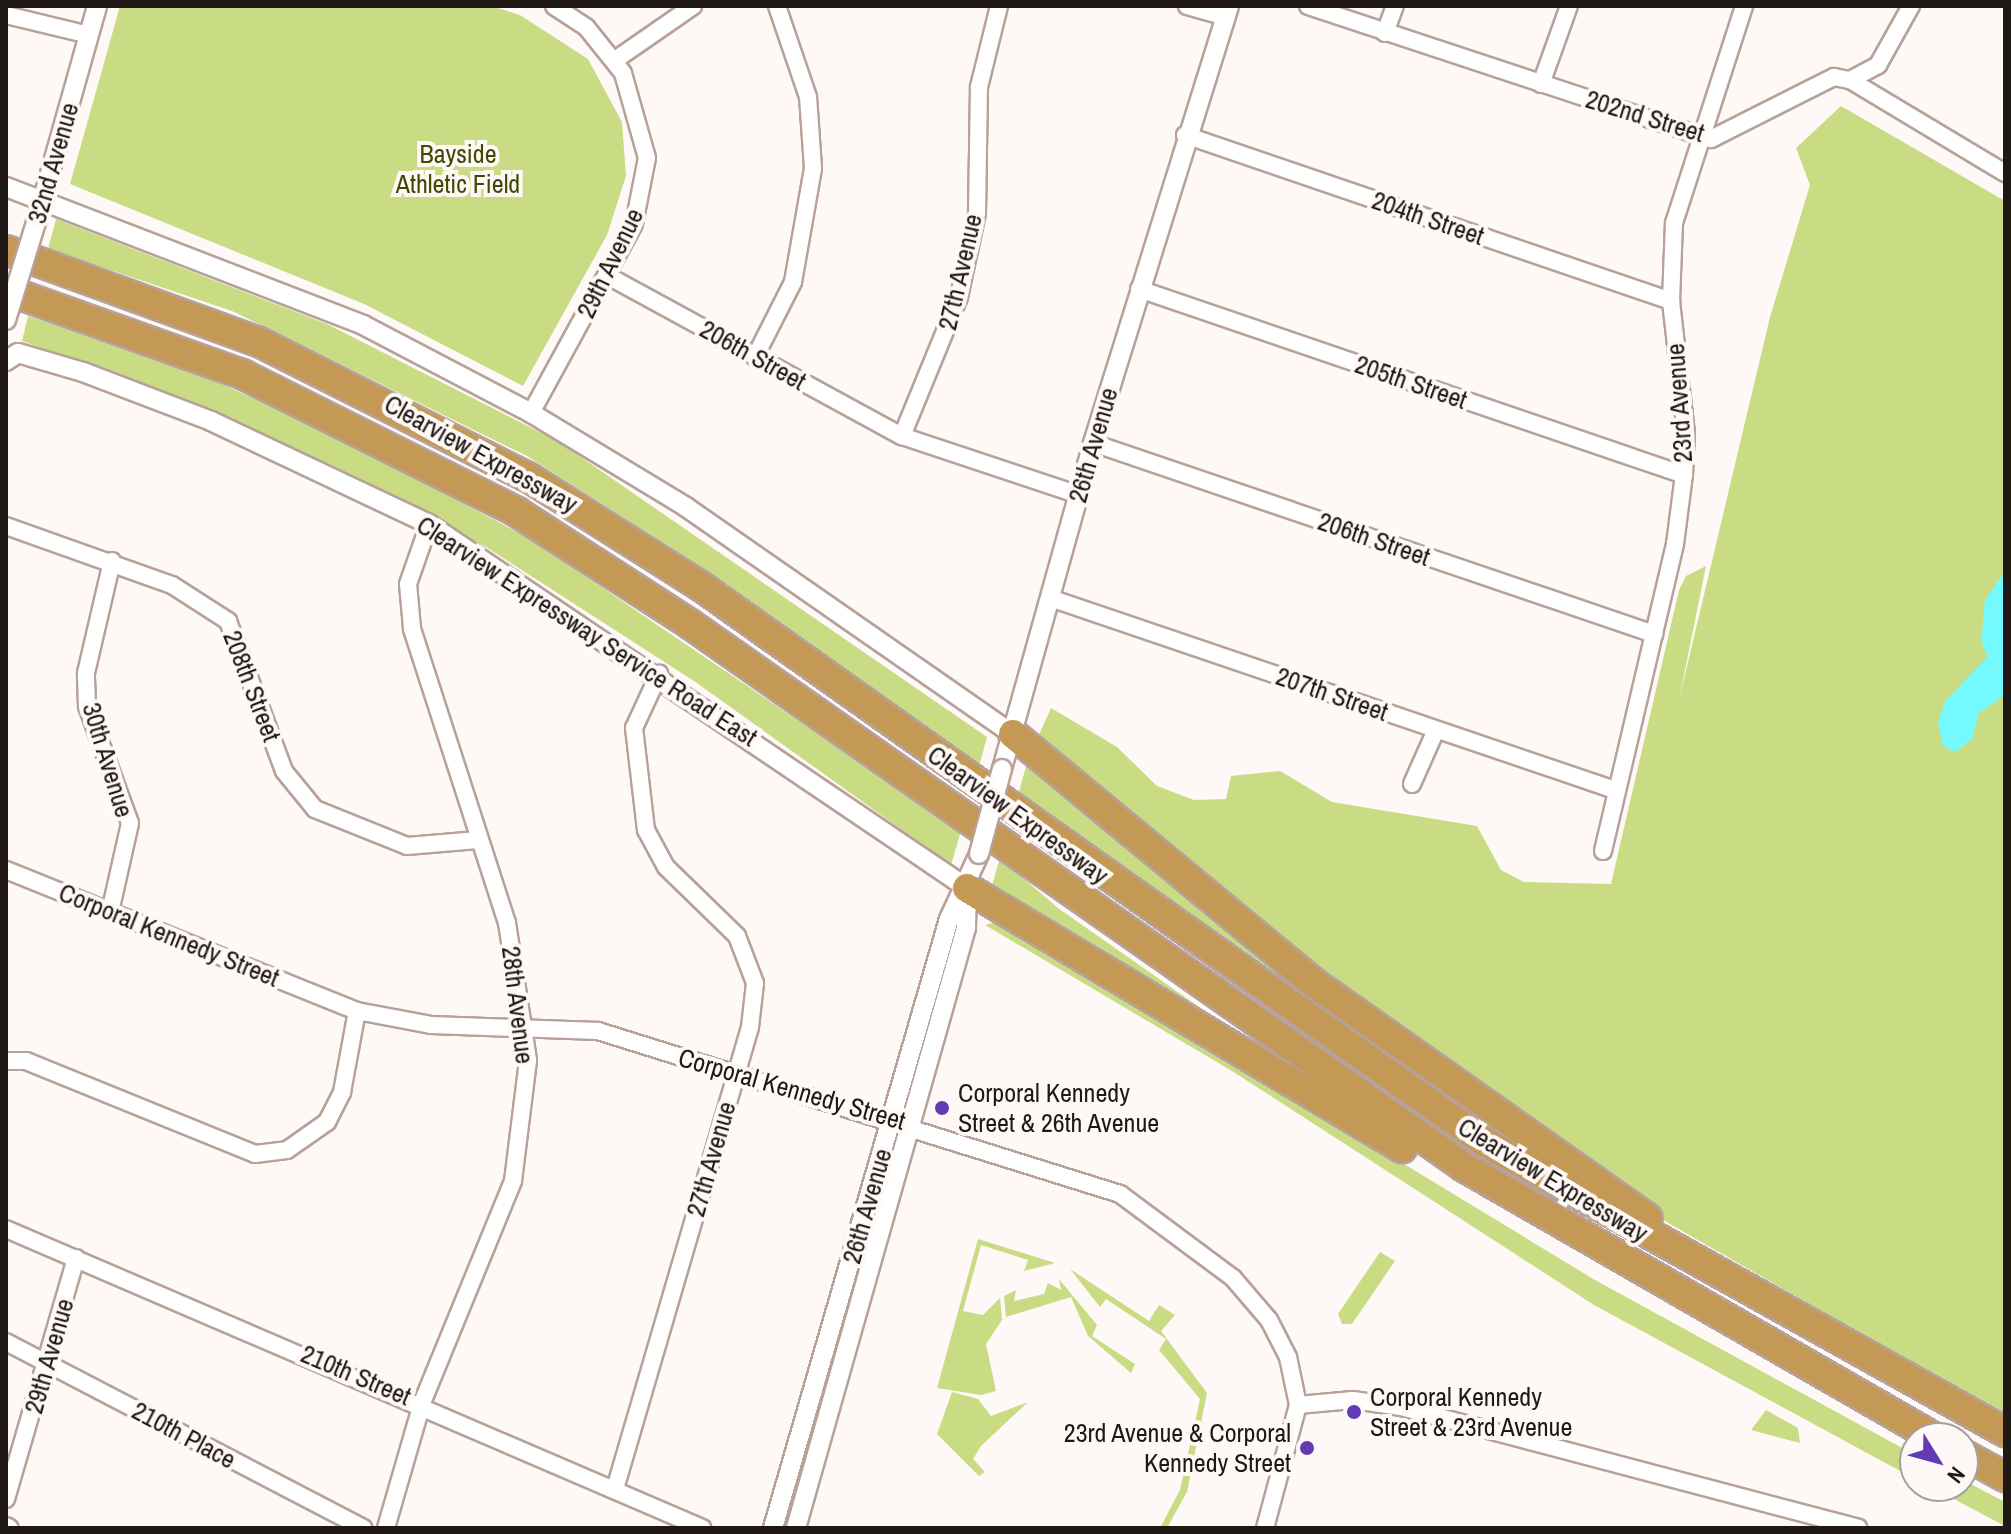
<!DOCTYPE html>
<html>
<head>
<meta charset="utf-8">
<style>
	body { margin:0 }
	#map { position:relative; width:2011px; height:1534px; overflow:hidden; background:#fef9f7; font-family:"Archivo Narrow",sans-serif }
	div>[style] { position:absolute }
	.green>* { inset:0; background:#c9dc84 }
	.water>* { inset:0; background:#74f9fe }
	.roads { filter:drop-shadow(2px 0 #b7a199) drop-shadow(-2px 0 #b7a199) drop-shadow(0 2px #b7a199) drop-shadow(0 -2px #b7a199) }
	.minor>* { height:16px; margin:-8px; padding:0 8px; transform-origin:8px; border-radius:8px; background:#fff }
	.tertiary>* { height:18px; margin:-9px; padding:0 9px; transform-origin:9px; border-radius:9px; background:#fff }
	.motorway>* { height:28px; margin:-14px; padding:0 14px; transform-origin:14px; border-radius:14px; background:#c49855 }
	.bridges { filter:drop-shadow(2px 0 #b7a199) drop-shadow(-2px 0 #b7a199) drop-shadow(0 2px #b7a199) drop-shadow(0 -2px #b7a199) }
	.tertiary-bridge>* { height:18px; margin:-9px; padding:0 9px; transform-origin:9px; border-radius:9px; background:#fff }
	.dots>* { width:22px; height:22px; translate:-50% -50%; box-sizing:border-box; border:4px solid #fef9f7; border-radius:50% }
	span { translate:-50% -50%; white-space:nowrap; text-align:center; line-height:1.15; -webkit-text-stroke:8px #fef9f7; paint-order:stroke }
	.street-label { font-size:26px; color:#1f1815 }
	.park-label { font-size:26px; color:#3e4902 }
	.poi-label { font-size:26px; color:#1f1815 }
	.left { translate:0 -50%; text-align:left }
	.right { translate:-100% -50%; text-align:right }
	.frame { position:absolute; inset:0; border:8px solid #1f1815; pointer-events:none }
	.north { position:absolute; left:1899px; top:1422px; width:80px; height:80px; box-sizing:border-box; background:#fef9f7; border:2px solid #a59f9d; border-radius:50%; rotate:127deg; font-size:22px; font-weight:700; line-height:32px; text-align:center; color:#1f1815 }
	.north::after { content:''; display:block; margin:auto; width:28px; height:36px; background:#633bb3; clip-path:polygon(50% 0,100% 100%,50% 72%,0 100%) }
</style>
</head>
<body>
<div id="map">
	<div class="green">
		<div style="clip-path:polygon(120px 6px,492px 6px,520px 15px,588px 59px,622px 122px,626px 176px,607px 235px,523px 386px,364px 304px,70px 184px)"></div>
		<div style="clip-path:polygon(1841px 106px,2005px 201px,2005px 1416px,1656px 1216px,1468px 1086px,1033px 748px,1051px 708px,1117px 747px,1157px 786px,1194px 800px,1226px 799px,1231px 776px,1280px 771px,1332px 802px,1477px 826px,1501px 870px,1524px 882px,1611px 884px,1679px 590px,1686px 576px,1706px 566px,1679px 700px,1770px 317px,1810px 185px,1796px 148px)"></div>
		<div style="clip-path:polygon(56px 219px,327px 324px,559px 442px,987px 737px,978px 770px,718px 578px,527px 456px,232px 311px,48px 249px)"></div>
		<div style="clip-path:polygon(28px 316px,181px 366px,329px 432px,532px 540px,961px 831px,951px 865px,694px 681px,486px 547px,238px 423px,22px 341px)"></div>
		<div style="clip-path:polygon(1027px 763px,1436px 1086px,1018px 795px)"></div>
		<div style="clip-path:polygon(1000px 858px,1058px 908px,1332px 1100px,989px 895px)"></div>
		<div style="clip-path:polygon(1002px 920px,1595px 1280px,1915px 1455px,1915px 1479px,1594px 1305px,1232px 1071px,985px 925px)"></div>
		<div style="clip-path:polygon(978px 1239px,1055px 1263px,1024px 1271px,1028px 1260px,981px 1245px,963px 1311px,983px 1315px,1000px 1298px,1002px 1320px,986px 1344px,996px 1391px,981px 1395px,937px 1388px)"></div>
		<div style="clip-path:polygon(1380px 1252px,1395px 1261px,1352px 1324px,1342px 1324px,1338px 1314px)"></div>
		<div style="clip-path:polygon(1070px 1269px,1149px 1321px,1159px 1305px,1175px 1315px,1161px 1331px,1207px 1393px,1187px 1492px,1167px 1528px,1160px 1528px,1180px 1490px,1200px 1399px,1159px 1350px,1166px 1339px,1106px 1299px,1100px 1307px)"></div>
		<div style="clip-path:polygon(1059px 1279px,1097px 1325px,1092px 1336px,1135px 1364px,1131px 1373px,1088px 1336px,1071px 1297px,1006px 1317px,1004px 1296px,1016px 1290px,1014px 1301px,1044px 1294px,1048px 1283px,1061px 1290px)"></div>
		<div style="clip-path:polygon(952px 1392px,978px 1399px,991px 1416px,1028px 1402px,981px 1446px,973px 1459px,985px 1472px,979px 1476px,937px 1434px)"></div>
		<div style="clip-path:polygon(1766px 1410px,1798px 1428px,1800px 1443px,1751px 1430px)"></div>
		<div style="clip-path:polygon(1963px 1480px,2005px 1502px,2005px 1526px,1929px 1486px,1963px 1486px)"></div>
	</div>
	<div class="water">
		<div style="clip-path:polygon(2005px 571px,2005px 695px,1979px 713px,1972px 739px,1955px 752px,1943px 746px,1938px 721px,1946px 700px,1988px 656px,1981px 642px,1985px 600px)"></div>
	</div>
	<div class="roads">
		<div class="minor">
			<div style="left:1187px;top:6px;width:41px;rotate:15.8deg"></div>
			<div style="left:1308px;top:6px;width:424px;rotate:18.3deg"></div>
			<div style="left:1711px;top:139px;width:138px;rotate:-26.8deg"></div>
			<div style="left:1834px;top:77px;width:16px;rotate:11deg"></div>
			<div style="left:1850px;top:80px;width:181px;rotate:31deg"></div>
			<div style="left:6px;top:15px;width:85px;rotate:13.5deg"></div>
			<div style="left:1385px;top:33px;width:29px;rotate:-70deg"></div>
			<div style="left:615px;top:60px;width:95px;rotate:-34.7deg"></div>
			<div style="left:1850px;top:80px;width:32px;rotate:-28deg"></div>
			<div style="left:1878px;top:65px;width:68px;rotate:-60.8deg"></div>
			<div style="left:1541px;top:84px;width:83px;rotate:-70.3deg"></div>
			<div style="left:1185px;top:135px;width:514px;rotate:18.86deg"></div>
			<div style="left:608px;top:276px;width:335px;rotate:28.6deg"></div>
			<div style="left:902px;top:436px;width:187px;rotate:18.4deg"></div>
			<div style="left:1139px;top:289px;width:576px;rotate:18.84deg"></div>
			<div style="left:755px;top:357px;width:84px;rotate:-63.1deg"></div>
			<div style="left:793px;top:282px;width:116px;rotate:-80deg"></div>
			<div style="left:813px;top:168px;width:71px;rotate:-94deg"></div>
			<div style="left:808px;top:97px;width:96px;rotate:-108.8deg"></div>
			<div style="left:531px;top:413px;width:215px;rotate:-61.4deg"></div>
			<div style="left:634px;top:224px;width:67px;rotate:-78.9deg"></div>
			<div style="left:647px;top:158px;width:88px;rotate:-105.8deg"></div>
			<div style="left:623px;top:73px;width:59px;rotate:-128.8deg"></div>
			<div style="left:586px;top:27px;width:38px;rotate:-147deg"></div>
			<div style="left:902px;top:436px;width:150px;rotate:-67.7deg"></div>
			<div style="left:959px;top:297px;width:86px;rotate:-77.9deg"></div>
			<div style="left:977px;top:213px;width:126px;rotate:-89.1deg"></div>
			<div style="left:979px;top:87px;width:83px;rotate:-76.1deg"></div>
			<div style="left:1093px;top:443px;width:593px;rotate:18.8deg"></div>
			<div style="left:6px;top:526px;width:176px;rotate:19.6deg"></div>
			<div style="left:172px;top:585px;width:67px;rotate:32.7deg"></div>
			<div style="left:228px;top:621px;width:160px;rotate:69.5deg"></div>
			<div style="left:284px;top:771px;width:49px;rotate:50.8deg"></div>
			<div style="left:315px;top:809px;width:99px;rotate:21.9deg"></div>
			<div style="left:407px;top:846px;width:71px;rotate:-4.8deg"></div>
			<div style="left:1050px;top:598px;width:597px;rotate:18.77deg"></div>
			<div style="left:1412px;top:784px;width:59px;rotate:-66deg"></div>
			<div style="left:1603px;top:851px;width:315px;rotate:-76.8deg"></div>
			<div style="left:1675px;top:544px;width:70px;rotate:-82.6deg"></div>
			<div style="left:1684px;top:475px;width:42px;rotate:-87.3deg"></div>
			<div style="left:1686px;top:433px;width:133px;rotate:-96.5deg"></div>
			<div style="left:1671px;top:301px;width:78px;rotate:-87.8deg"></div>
			<div style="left:1674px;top:223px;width:228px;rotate:-72.1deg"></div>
			<div style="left:6px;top:870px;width:378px;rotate:21.9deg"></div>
			<div style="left:357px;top:1011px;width:75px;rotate:10.7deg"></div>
			<div style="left:431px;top:1025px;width:167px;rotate:2.1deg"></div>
			<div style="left:598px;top:1031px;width:547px;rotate:17.34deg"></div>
			<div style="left:1120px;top:1194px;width:141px;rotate:36.6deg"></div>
			<div style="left:1233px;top:1278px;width:55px;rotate:49.4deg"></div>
			<div style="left:1269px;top:1320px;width:42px;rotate:62.8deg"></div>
			<div style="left:1288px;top:1357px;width:49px;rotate:78.2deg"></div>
			<div style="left:1298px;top:1405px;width:127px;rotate:105deg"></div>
			<div style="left:110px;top:912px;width:91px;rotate:-77.3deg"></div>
			<div style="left:130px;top:823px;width:125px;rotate:-110.2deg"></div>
			<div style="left:87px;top:706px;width:33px;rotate:-92deg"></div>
			<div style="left:86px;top:673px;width:115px;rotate:-76.9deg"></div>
			<div style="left:6px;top:1061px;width:20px"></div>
			<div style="left:26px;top:1061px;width:247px;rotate:22.1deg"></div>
			<div style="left:255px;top:1154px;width:32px;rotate:-7deg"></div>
			<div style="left:287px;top:1150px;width:49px;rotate:-35deg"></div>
			<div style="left:327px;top:1122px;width:34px;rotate:-63deg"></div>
			<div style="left:342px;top:1092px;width:82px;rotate:-79.5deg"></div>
			<div style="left:6px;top:1229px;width:758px;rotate:23.25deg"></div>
			<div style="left:6px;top:1342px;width:403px;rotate:27.5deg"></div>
			<div style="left:1298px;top:1405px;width:55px;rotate:-5.2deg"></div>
			<div style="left:1353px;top:1400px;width:49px;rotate:8.3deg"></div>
			<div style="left:1401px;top:1407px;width:473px;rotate:14.8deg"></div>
			<div style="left:615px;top:1489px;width:481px;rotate:-73.7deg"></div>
			<div style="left:750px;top:1027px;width:44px;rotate:-83.5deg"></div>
			<div style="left:755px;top:983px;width:50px;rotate:-111deg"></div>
			<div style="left:737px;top:936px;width:99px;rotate:-135.8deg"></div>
			<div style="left:666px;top:867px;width:42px;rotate:-118.4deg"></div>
			<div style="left:646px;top:830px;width:103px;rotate:-96.7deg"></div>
			<div style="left:634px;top:728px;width:60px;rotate:-65.2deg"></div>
			<div style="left:6px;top:1499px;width:251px;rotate:-73.8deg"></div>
			<div style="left:6px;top:1526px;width:4px;rotate:27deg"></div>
			<div style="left:386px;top:1528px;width:130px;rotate:-73.9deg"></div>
			<div style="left:422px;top:1403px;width:240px;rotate:-67.7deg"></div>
			<div style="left:513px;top:1181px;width:122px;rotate:-82.9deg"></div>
			<div style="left:528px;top:1060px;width:139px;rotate:-98.7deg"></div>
			<div style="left:507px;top:923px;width:310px;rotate:-107.9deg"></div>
			<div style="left:412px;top:628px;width:44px;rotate:-95.2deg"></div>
			<div style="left:408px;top:584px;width:64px;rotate:-70.7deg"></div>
		</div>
		<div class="tertiary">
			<div style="left:6px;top:187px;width:383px;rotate:21.1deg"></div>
			<div style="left:363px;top:325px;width:190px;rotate:27.6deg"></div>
			<div style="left:531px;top:413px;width:181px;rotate:31.2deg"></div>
			<div style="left:686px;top:507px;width:398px;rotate:34.8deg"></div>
			<div style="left:40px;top:209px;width:211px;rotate:-74.3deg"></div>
			<div style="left:6px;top:361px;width:14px;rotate:-34deg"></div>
			<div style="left:18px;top:353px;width:68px;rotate:16.3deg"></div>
			<div style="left:83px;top:372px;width:137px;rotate:20.9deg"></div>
			<div style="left:211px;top:421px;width:241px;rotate:25.3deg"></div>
			<div style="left:429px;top:524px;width:650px;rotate:34.08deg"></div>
			<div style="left:1002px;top:769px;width:338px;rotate:-74.4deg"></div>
			<div style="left:1093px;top:443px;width:458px;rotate:-72.7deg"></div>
			<div style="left:773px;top:1528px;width:634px;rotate:-73.88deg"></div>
			<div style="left:949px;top:919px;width:72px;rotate:-65.2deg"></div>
			<div style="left:796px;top:1528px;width:624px;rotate:-74.18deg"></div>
			<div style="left:966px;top:928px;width:40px;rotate:-88.6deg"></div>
		</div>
		<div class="motorway">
			<div style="left:6px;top:250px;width:269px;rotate:20deg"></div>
			<div style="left:259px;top:342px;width:301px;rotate:26.7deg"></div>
			<div style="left:528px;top:477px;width:206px;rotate:32.3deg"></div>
			<div style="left:702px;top:587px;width:958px;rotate:35.35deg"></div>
			<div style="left:1483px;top:1141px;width:598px;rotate:29.14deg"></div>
			<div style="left:6px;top:290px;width:251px;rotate:19.6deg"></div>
			<div style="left:242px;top:374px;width:308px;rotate:26.6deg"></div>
			<div style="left:517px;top:512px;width:206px;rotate:32.9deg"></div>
			<div style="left:690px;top:624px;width:945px;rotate:35.05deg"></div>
			<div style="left:1464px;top:1167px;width:543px;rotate:29.91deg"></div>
			<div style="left:1013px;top:734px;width:391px;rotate:39.6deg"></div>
			<div style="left:1314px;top:983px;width:408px;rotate:35.2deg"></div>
			<div style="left:967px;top:888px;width:507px;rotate:30.87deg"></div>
			<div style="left:1963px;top:1454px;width:48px;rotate:28.7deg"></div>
		</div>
	</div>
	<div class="bridges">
		<div class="tertiary-bridge">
			<div style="left:6px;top:320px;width:109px;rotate:-72.9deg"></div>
			<div style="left:979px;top:854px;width:88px;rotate:-74.9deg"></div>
		</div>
	</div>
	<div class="dots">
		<div style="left:942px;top:1108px;background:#633bb3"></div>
		<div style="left:1354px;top:1412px;background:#633bb3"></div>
		<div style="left:1307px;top:1448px;background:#633bb3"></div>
	</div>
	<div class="street-label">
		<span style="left:1645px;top:116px;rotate:17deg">202nd Street</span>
		<span style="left:53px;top:163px;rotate:-74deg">32nd Avenue</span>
		<span style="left:1428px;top:218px;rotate:19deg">204th Street</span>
		<span style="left:610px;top:263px;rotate:-64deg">29th Avenue</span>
		<span style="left:960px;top:272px;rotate:-77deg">27th Avenue</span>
		<span style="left:753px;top:355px;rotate:29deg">206th Street</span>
		<span style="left:1411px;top:382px;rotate:19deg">205th Street</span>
		<span style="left:1679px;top:403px;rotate:-94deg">23rd Avenue</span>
		<span style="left:1093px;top:445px;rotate:-74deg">26th Avenue</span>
		<span style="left:481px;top:454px;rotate:29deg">Clearview Expressway</span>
		<span style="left:1374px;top:539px;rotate:19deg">206th Street</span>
		<span style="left:587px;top:631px;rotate:33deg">Clearview Expressway Service Road East</span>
		<span style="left:252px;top:686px;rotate:69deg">208th Street</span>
		<span style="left:1332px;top:694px;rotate:19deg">207th Street</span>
		<span style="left:108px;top:760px;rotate:73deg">30th Avenue</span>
		<span style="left:1018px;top:815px;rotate:36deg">Clearview Expressway</span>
		<span style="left:169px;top:935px;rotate:22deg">Corporal Kennedy Street</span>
		<span style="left:518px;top:1005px;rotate:83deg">28th Avenue</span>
		<span style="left:792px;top:1089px;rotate:16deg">Corporal Kennedy Street</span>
		<span style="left:711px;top:1159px;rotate:-74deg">27th Avenue</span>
		<span style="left:1553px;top:1180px;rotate:31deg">Clearview Expressway</span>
		<span style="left:867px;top:1206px;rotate:-74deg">26th Avenue</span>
		<span style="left:49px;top:1356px;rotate:-74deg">29th Avenue</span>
		<span style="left:356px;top:1375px;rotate:23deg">210th Street</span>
		<span style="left:184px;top:1435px;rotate:28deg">210th Place</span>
	</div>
	<div class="park-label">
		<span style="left:458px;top:169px">Bayside<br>Athletic Field</span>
	</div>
	<div class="poi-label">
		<span class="left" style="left:958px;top:1108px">Corporal Kennedy<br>Street &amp; 26th Avenue</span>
		<span class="left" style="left:1370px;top:1412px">Corporal Kennedy<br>Street &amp; 23rd Avenue</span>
		<span class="right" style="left:1291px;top:1448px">23rd Avenue &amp; Corporal<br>Kennedy Street</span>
	</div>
	<div class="frame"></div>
	<div class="north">N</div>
</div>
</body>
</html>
